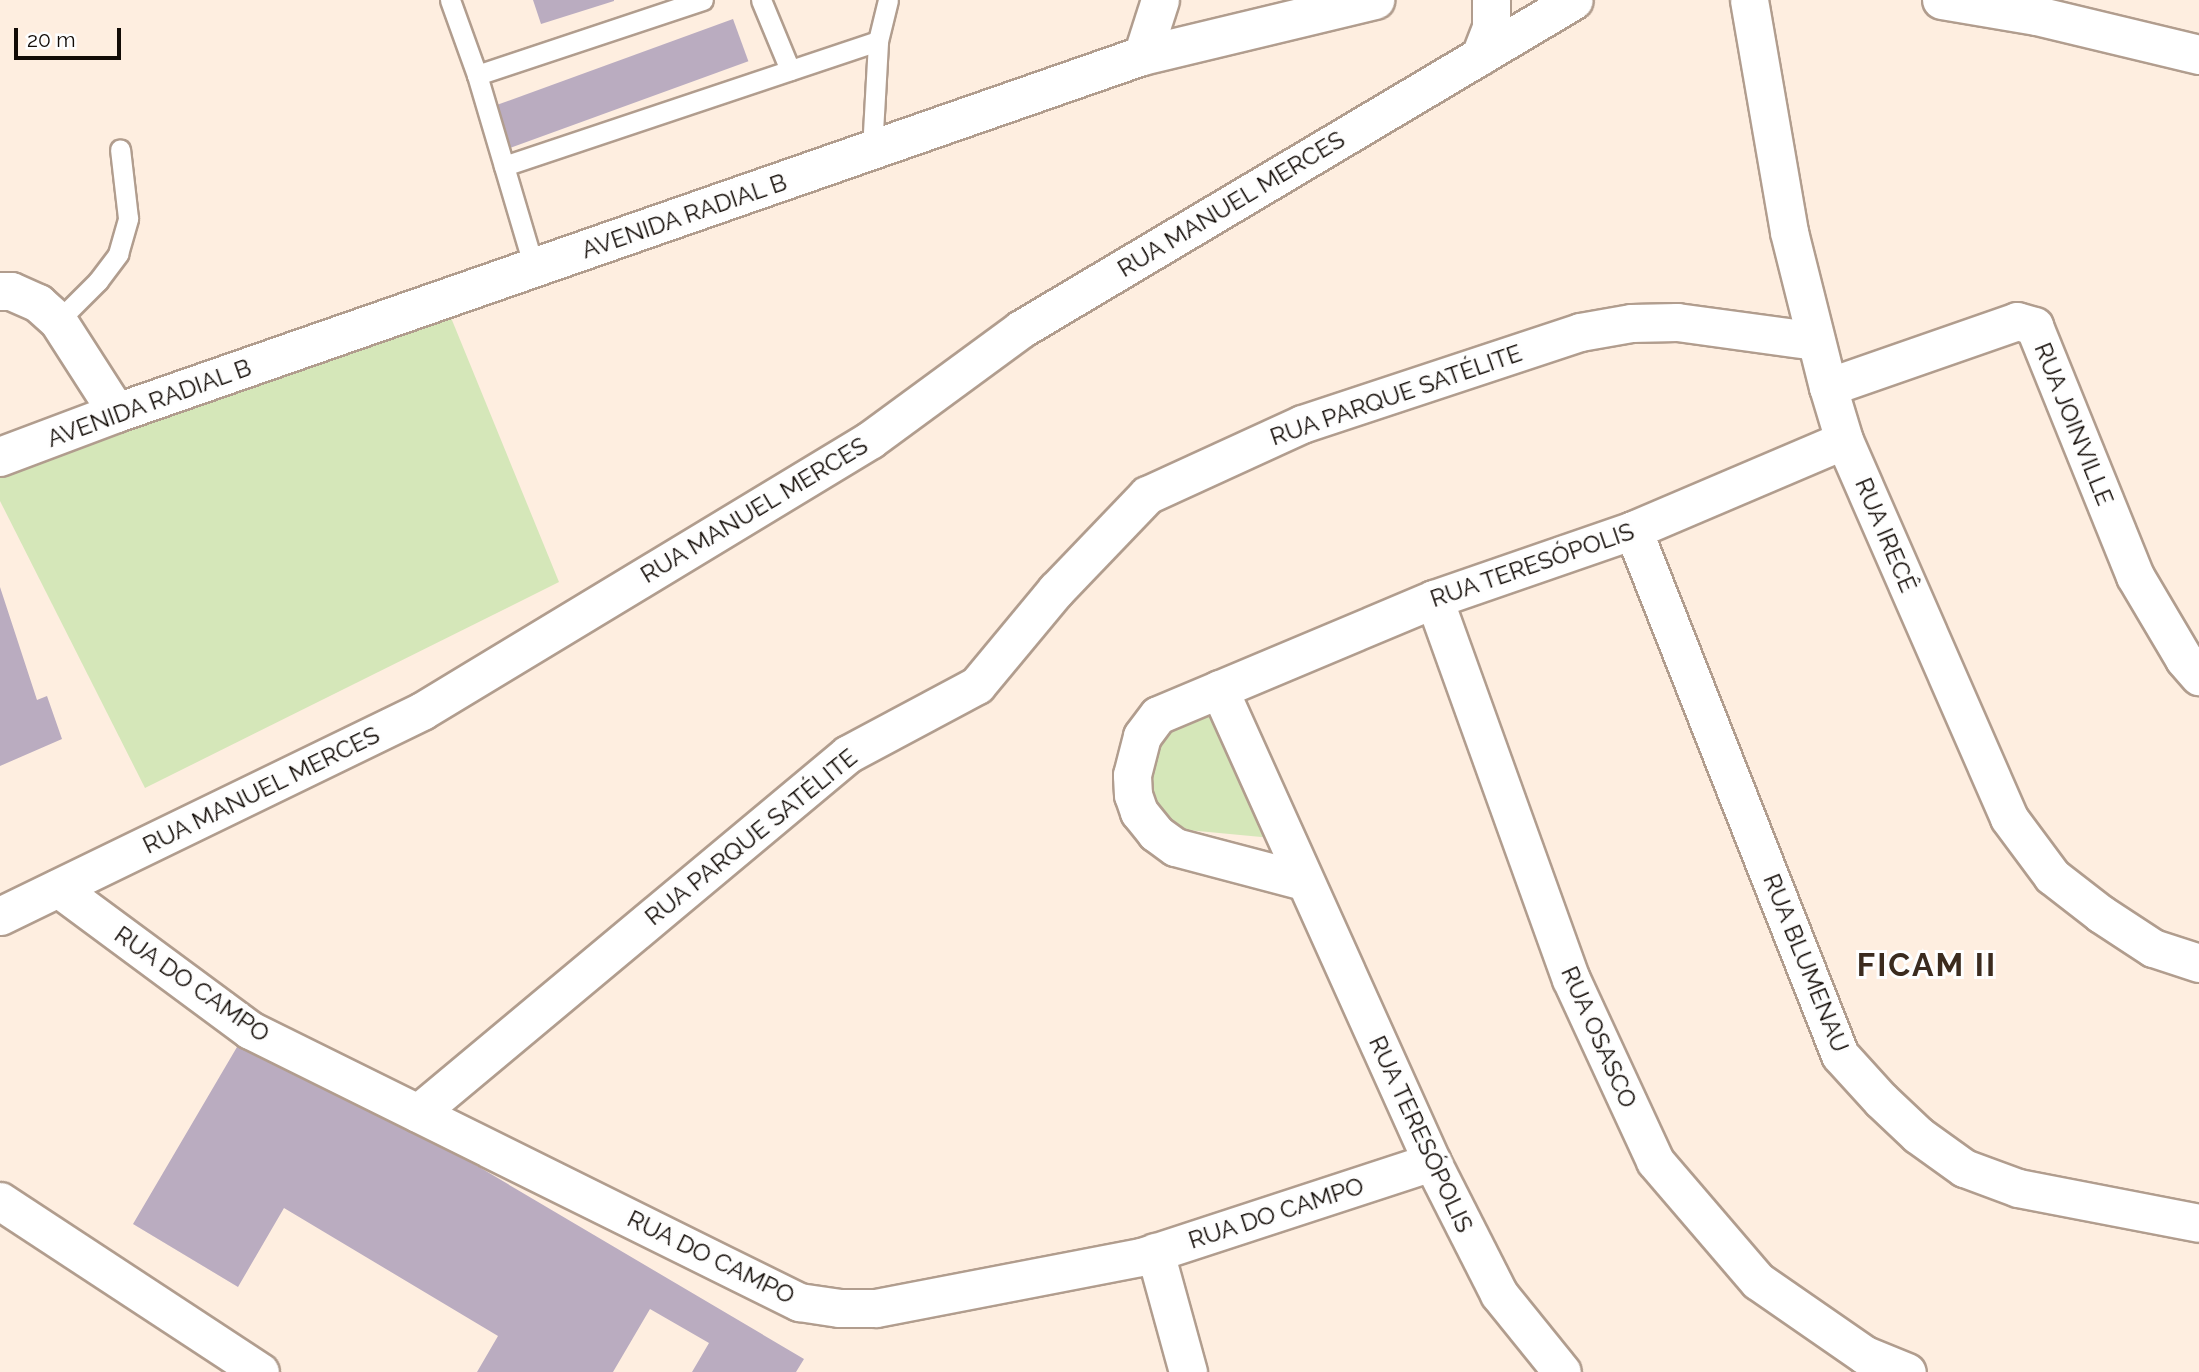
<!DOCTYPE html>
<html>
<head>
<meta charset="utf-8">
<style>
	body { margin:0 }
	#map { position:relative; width:2199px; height:1372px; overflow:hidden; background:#feeee0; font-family:Raleway,sans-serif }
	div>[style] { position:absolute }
	.green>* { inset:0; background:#d5e7b9 }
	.building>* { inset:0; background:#baacc0; transform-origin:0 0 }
	.roads { filter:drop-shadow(2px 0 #b19d8e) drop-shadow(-2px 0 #b19d8e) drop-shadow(0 2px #b19d8e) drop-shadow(0 -2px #b19d8e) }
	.lane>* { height:19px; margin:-9.5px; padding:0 9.5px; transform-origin:9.5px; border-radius:9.5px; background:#fff }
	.street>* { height:37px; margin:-18.5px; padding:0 18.5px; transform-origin:18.5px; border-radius:18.5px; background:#fff }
	.secondary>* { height:38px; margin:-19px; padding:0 19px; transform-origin:19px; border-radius:19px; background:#fff }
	span { translate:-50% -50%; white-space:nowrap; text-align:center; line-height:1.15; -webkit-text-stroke:6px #fefefe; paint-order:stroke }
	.street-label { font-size:24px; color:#120b06 }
	.district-label { font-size:32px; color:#3b2b1e; font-weight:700; letter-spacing:2px }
	.scale { position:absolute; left:14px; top:28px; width:107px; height:32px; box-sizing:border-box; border:4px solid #120b06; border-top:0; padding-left:9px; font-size:21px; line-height:24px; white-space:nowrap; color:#120b06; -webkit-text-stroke:5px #fefefe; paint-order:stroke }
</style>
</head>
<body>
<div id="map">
	<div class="green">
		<div style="clip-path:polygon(445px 303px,559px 582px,145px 788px,0 501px,0 475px)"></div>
		<div style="clip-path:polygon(1217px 694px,1284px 839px,1166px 828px,1138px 794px,1161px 719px)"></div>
	</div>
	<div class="building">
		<div style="clip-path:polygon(533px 0,614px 0,614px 1px,541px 24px)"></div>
		<div style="left:733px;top:19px;width:45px;height:253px;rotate:70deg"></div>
		<div style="clip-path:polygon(0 587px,37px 700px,47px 696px,62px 739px,0 766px)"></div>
		<div style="clip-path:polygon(247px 1030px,804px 1359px,796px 1372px,692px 1372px,709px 1343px,650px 1309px,613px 1372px,477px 1372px,498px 1336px,284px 1208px,238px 1287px,133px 1224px)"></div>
	</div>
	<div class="roads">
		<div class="lane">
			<div style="left:450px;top:0;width:80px;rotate:70.2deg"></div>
			<div style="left:477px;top:75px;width:201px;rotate:73.5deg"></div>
			<div style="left:761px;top:0;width:76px;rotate:67.5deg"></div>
			<div style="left:477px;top:75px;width:238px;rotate:-18.4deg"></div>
			<div style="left:872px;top:150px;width:109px;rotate:-86.8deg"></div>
			<div style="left:878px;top:41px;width:42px;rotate:-76.3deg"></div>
			<div style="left:504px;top:166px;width:394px;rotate:-18.5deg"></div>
			<div style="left:58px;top:321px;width:57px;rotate:-45deg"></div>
			<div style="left:98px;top:281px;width:34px;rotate:-53deg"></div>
			<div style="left:118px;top:254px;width:37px;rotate:-74deg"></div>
			<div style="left:128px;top:218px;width:69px;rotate:-96.6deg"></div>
		</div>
		<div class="street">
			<div style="left:1749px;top:0;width:235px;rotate:80.2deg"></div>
			<div style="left:1789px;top:232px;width:160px;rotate:75.9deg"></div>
			<div style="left:1828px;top:387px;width:55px;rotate:73.2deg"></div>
			<div style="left:1844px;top:440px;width:412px;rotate:66.4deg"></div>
			<div style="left:2009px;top:818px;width:72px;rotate:53.4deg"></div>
			<div style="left:2052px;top:876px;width:62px;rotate:37.8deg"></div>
			<div style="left:2101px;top:914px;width:62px;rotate:33.2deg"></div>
			<div style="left:2153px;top:948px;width:48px;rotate:18.1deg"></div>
			<div style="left:1142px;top:56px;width:59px;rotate:-72.2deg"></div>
			<div style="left:1480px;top:56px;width:31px;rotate:-69deg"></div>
			<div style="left:1491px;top:27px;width:27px;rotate:-90deg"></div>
			<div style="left:0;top:291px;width:11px"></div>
			<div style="left:11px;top:291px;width:30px;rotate:24deg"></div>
			<div style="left:38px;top:303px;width:27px;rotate:42deg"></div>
			<div style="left:58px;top:321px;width:109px;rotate:57.3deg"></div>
			<div style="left:1828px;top:387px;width:200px;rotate:-19.2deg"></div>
			<div style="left:2017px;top:321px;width:18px;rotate:16deg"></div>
			<div style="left:2034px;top:326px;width:270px;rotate:68deg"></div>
			<div style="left:2135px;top:576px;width:96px;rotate:59.4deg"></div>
			<div style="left:2184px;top:659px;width:23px;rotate:49deg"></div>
			<div style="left:1633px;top:530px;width:564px;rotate:68.48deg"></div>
			<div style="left:1840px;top:1055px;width:61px;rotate:47.7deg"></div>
			<div style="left:1881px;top:1100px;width:51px;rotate:43.4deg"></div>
			<div style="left:1918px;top:1135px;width:57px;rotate:35.7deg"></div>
			<div style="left:1964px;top:1168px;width:58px;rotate:20.3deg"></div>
			<div style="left:2018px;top:1188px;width:184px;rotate:10.9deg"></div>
			<div style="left:1434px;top:599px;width:404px;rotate:70.2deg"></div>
			<div style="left:1571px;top:979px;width:200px;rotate:65.2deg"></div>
			<div style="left:1655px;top:1161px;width:158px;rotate:49.4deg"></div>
			<div style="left:1758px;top:1281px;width:130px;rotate:34.7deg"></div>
			<div style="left:1865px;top:1355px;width:45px;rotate:22deg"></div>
			<div style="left:1219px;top:689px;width:519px;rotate:65.76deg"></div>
			<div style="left:1432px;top:1162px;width:148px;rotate:63.1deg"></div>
			<div style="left:1499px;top:1294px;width:100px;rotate:51.1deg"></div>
			<div style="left:1304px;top:881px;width:133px;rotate:-165.2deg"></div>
			<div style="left:1175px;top:847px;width:24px;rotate:-144deg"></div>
			<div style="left:1156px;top:833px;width:27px;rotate:-129deg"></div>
			<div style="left:1139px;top:812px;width:18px;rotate:-109deg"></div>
			<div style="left:1133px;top:795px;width:20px;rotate:-93deg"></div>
			<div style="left:1132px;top:775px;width:40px;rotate:-75.6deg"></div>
			<div style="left:1142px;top:736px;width:26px;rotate:-53deg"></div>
			<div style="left:1158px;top:715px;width:299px;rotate:-22.8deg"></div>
			<div style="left:1434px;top:599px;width:211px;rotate:-19.1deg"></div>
			<div style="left:1633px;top:530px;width:229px;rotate:-23.1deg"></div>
			<div style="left:58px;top:888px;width:239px;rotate:36.5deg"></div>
			<div style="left:250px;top:1030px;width:613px;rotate:26.36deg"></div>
			<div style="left:799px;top:1302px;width:40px;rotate:8.5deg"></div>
			<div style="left:839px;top:1308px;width:37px"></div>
			<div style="left:876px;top:1308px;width:270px;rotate:-10.9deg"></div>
			<div style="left:1141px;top:1257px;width:306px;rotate:-18.1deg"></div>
			<div style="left:0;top:916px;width:469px;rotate:-25.9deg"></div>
			<div style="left:422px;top:711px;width:524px;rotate:-31.17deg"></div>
			<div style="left:870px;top:440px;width:187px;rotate:-36.3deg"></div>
			<div style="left:1021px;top:329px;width:643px;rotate:-30.75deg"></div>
			<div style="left:418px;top:1113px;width:560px;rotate:-39.86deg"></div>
			<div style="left:848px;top:754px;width:146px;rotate:-28.1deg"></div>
			<div style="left:977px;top:685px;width:124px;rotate:-50.3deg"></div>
			<div style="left:1056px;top:590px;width:132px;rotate:-46.2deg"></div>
			<div style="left:1147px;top:495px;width:170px;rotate:-24.6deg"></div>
			<div style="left:1302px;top:424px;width:293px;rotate:-18.3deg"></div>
			<div style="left:1580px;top:332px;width:52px;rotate:-10deg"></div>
			<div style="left:1631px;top:323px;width:46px;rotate:-1.2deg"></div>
			<div style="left:1677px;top:322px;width:140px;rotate:7.8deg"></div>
			<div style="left:0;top:1201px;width:311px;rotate:33.3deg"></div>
			<div style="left:1155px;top:1252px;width:124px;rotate:74.6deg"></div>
		</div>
		<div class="secondary">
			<div style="left:1942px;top:0;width:96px;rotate:9.6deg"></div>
			<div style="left:2037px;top:16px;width:167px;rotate:13.5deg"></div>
			<div style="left:0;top:457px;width:125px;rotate:-20.6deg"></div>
			<div style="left:117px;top:413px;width:1085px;rotate:-19.2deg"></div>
			<div style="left:1142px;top:56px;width:240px;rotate:-13.5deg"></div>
		</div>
	</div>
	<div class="street-label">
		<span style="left:1231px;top:204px;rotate:-31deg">RUA MANUEL MERCES</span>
		<span style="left:684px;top:216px;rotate:-19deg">AVENIDA RADIAL B</span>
		<span style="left:1396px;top:395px;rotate:-19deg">RUA PARQUE SATÉLITE</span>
		<span style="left:149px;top:403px;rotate:-20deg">AVENIDA RADIAL B</span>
		<span style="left:2074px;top:424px;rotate:68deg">RUA JOINVILLE</span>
		<span style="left:754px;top:510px;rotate:-31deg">RUA MANUEL MERCES</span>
		<span style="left:1886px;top:535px;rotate:67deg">RUA IRECÊ</span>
		<span style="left:1532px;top:565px;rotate:-19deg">RUA TERESÓPOLIS</span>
		<span style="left:261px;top:790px;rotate:-26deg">RUA MANUEL MERCES</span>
		<span style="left:751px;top:837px;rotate:-39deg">RUA PARQUE SATÉLITE</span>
		<span style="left:1806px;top:963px;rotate:68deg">RUA BLUMENAU</span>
		<span style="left:192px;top:984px;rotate:35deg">RUA DO CAMPO</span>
		<span style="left:1599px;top:1037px;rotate:66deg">RUA OSASCO</span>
		<span style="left:1421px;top:1134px;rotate:65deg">RUA TERESÓPOLIS</span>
		<span style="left:1276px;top:1213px;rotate:-18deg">RUA DO CAMPO</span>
		<span style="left:711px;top:1257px;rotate:26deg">RUA DO CAMPO</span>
	</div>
	<div class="district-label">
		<span style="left:1927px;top:965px">FICAM II</span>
	</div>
	<div class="scale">20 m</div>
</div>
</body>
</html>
